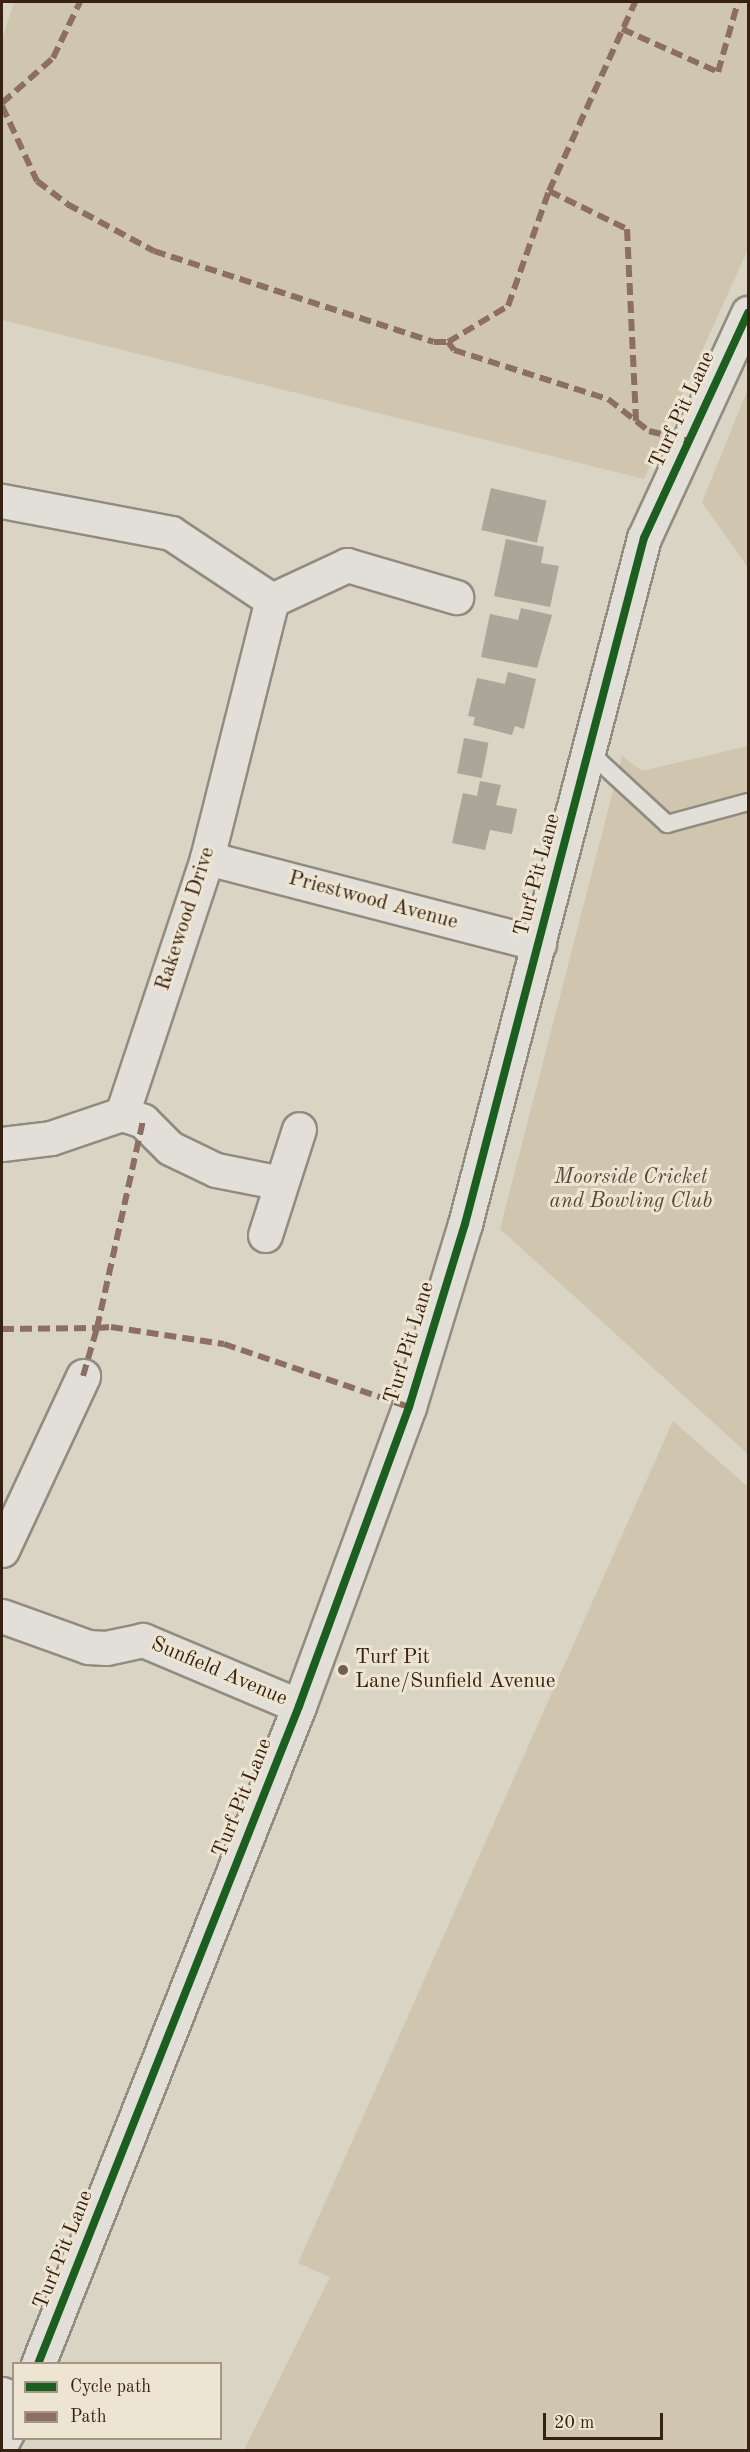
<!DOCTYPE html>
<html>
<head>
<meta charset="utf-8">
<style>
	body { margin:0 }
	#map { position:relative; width:750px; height:2452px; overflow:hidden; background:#dad4c4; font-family:"Old Standard TT",serif }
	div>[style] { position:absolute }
	.green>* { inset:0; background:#d0c5af }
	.building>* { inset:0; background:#aba59a; transform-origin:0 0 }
	.roads { filter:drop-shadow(2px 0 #918b80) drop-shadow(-2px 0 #918b80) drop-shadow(0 2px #918b80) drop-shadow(0 -2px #918b80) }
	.service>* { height:16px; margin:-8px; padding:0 8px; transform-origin:8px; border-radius:8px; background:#e2dfd8 }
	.minor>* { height:33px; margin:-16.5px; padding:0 16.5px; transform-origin:16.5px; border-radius:16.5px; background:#e2dfd8 }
	.tertiary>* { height:33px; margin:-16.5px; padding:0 16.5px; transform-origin:16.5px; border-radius:16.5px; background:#e2dfd8 }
	.quiet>* { height:6px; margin-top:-3px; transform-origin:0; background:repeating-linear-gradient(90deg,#8d6e63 0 12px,transparent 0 18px) }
	.cycleway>* { height:8px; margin:-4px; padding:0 4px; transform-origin:4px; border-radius:4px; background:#1b5e20 }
	.dots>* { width:16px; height:16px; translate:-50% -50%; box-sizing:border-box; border:3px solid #ede5d2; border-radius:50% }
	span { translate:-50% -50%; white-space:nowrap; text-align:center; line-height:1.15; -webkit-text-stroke:6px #ede5d2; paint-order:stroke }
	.street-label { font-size:21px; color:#372113 }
	.park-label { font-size:21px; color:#5b4736; font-style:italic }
	.poi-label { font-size:21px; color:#372113 }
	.left { translate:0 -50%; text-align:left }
	.frame { position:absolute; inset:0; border:3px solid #372113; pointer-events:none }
	.legend { position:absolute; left:12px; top:2362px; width:210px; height:78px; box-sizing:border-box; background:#ede5d2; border:2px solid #a49786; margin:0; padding:8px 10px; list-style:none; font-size:18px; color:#372113 }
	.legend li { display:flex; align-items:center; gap:12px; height:30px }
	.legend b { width:30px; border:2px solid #a49786 }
	.scale { position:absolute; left:543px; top:2413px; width:120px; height:27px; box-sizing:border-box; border:3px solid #372113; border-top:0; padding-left:8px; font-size:18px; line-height:21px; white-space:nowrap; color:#372113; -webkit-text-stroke:4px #ede5d2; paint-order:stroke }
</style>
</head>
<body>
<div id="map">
	<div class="green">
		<div style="clip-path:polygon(14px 2px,748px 2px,748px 249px,644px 479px,2px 320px,2px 39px)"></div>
		<div style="clip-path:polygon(748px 389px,748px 568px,702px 502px)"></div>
		<div style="clip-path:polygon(748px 746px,748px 1454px,500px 1229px,622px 756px,642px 771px)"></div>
		<div style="clip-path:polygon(673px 1421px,748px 1487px,748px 2450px,244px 2450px,330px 2277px,298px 2263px)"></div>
	</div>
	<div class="building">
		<div style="left:491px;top:488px;width:57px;height:43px;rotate:13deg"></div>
		<div style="clip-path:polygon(506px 539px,544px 547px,541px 563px,559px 566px,550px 607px,494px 596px)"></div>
		<div style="clip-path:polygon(521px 608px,552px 615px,537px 668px,481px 657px,490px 614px,518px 620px)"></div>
		<div style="clip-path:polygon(508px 672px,536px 679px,524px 729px,515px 726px,512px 735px,473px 725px,475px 717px,468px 716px,477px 678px,505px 684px)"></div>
		<div style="left:464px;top:738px;width:25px;height:36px;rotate:11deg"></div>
		<div style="clip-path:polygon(480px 781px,501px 785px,496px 805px,517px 809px,512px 834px,490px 830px,485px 850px,452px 843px,463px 793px,477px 796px)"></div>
	</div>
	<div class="roads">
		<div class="service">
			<div style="left:588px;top:751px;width:108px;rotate:42.7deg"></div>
			<div style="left:667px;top:824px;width:84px;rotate:-15.2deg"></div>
		</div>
		<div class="minor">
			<div style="left:2px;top:501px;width:172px;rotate:10.7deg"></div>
			<div style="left:171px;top:533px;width:121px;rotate:33.6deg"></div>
			<div style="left:272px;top:600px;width:83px;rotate:-25deg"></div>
			<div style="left:347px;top:565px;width:114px;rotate:16.4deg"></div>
			<div style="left:207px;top:858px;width:343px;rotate:14.5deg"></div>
			<div style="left:122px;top:1114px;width:22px;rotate:18deg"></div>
			<div style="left:143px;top:1121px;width:38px;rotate:45deg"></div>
			<div style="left:170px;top:1148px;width:51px;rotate:25.6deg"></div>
			<div style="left:216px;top:1170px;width:66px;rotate:11.3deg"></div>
			<div style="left:2px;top:1144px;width:49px;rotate:-7deg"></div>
			<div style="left:51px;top:1138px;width:75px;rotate:-18.7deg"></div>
			<div style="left:122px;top:1114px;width:270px;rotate:-71.6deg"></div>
			<div style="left:207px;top:858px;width:266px;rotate:-75.9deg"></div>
			<div style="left:265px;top:1235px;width:111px;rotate:-72.2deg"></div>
			<div style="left:2px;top:1550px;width:192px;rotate:-65deg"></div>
			<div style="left:2px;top:1616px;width:91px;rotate:19.8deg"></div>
			<div style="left:88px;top:1647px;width:18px;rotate:3deg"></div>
			<div style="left:106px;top:1648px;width:38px;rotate:-12deg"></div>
			<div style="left:143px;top:1640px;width:169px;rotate:22.9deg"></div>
			<div style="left:2px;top:2394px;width:13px;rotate:23deg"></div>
		</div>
		<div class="tertiary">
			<div style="left:38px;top:2364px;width:708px;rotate:-68.36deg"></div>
			<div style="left:299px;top:1706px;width:319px;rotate:-69.8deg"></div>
			<div style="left:409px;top:1407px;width:191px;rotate:-73deg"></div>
			<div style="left:465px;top:1224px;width:709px;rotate:-75.38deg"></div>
			<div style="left:644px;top:538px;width:248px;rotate:-65.2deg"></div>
			<div style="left:2px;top:2442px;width:26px;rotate:-62deg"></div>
		</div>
	</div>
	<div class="quiet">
		<div style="left:622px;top:29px;width:105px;rotate:24.1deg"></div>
		<div style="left:718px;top:72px;width:73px;rotate:-74.1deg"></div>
		<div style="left:2px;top:103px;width:68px;rotate:-41.4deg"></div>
		<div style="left:53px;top:58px;width:62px;rotate:-64.3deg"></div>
		<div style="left:2px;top:106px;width:83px;rotate:65deg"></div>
		<div style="left:37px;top:181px;width:38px;rotate:37deg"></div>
		<div style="left:67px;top:204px;width:99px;rotate:28.4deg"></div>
		<div style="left:154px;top:251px;width:294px;rotate:18deg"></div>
		<div style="left:434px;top:342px;width:14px"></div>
		<div style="left:448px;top:342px;width:70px;rotate:-31deg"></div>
		<div style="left:508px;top:306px;width:122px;rotate:-70.4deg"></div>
		<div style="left:549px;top:191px;width:208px;rotate:-65.5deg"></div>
		<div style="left:549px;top:191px;width:87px;rotate:26deg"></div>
		<div style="left:627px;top:229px;width:192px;rotate:87.3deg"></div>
		<div style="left:448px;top:342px;width:10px;rotate:53deg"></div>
		<div style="left:454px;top:350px;width:162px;rotate:17.7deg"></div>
		<div style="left:608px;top:399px;width:52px;rotate:38deg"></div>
		<div style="left:649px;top:431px;width:41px;rotate:14deg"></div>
		<div style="left:2px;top:1329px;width:95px;rotate:-0.6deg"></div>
		<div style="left:97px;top:1328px;width:212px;rotate:-77.5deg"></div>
		<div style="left:83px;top:1376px;width:50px;rotate:-73.7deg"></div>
		<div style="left:97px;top:1328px;width:14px;rotate:-4deg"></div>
		<div style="left:111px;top:1327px;width:114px;rotate:8.6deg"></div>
		<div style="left:224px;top:1344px;width:195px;rotate:18.8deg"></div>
	</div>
	<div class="cycleway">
		<div style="left:38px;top:2364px;width:708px;rotate:-68.36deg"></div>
		<div style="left:299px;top:1706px;width:319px;rotate:-69.8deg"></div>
		<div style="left:409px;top:1407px;width:191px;rotate:-73deg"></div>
		<div style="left:465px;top:1224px;width:709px;rotate:-75.38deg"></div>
		<div style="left:644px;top:538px;width:248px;rotate:-65.2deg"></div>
	</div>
	<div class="dots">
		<div style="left:343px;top:1670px;background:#706051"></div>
	</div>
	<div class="street-label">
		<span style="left:683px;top:410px;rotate:-65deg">Turf Pit Lane</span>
		<span style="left:538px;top:875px;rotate:-75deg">Turf Pit Lane</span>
		<span style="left:373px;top:901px;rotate:15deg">Priestwood Avenue</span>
		<span style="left:186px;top:919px;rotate:-72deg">Rakewood Drive</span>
		<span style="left:410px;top:1343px;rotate:-73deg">Turf Pit Lane</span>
		<span style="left:219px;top:1672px;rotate:23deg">Sunfield Avenue</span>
		<span style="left:243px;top:1798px;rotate:-68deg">Turf Pit Lane</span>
		<span style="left:64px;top:2250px;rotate:-68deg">Turf Pit Lane</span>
	</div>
	<div class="park-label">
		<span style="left:631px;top:1190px">Moorside Cricket<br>and Bowling Club</span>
	</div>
	<div class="poi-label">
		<span class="left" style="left:355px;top:1670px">Turf Pit<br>Lane/Sunfield Avenue</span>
	</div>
	<div class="frame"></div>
	<ul class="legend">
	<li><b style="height:8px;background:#1b5e20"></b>Cycle path</li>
	<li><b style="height:8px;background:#8d6e63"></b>Path</li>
	</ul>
	<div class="scale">20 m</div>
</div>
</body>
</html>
